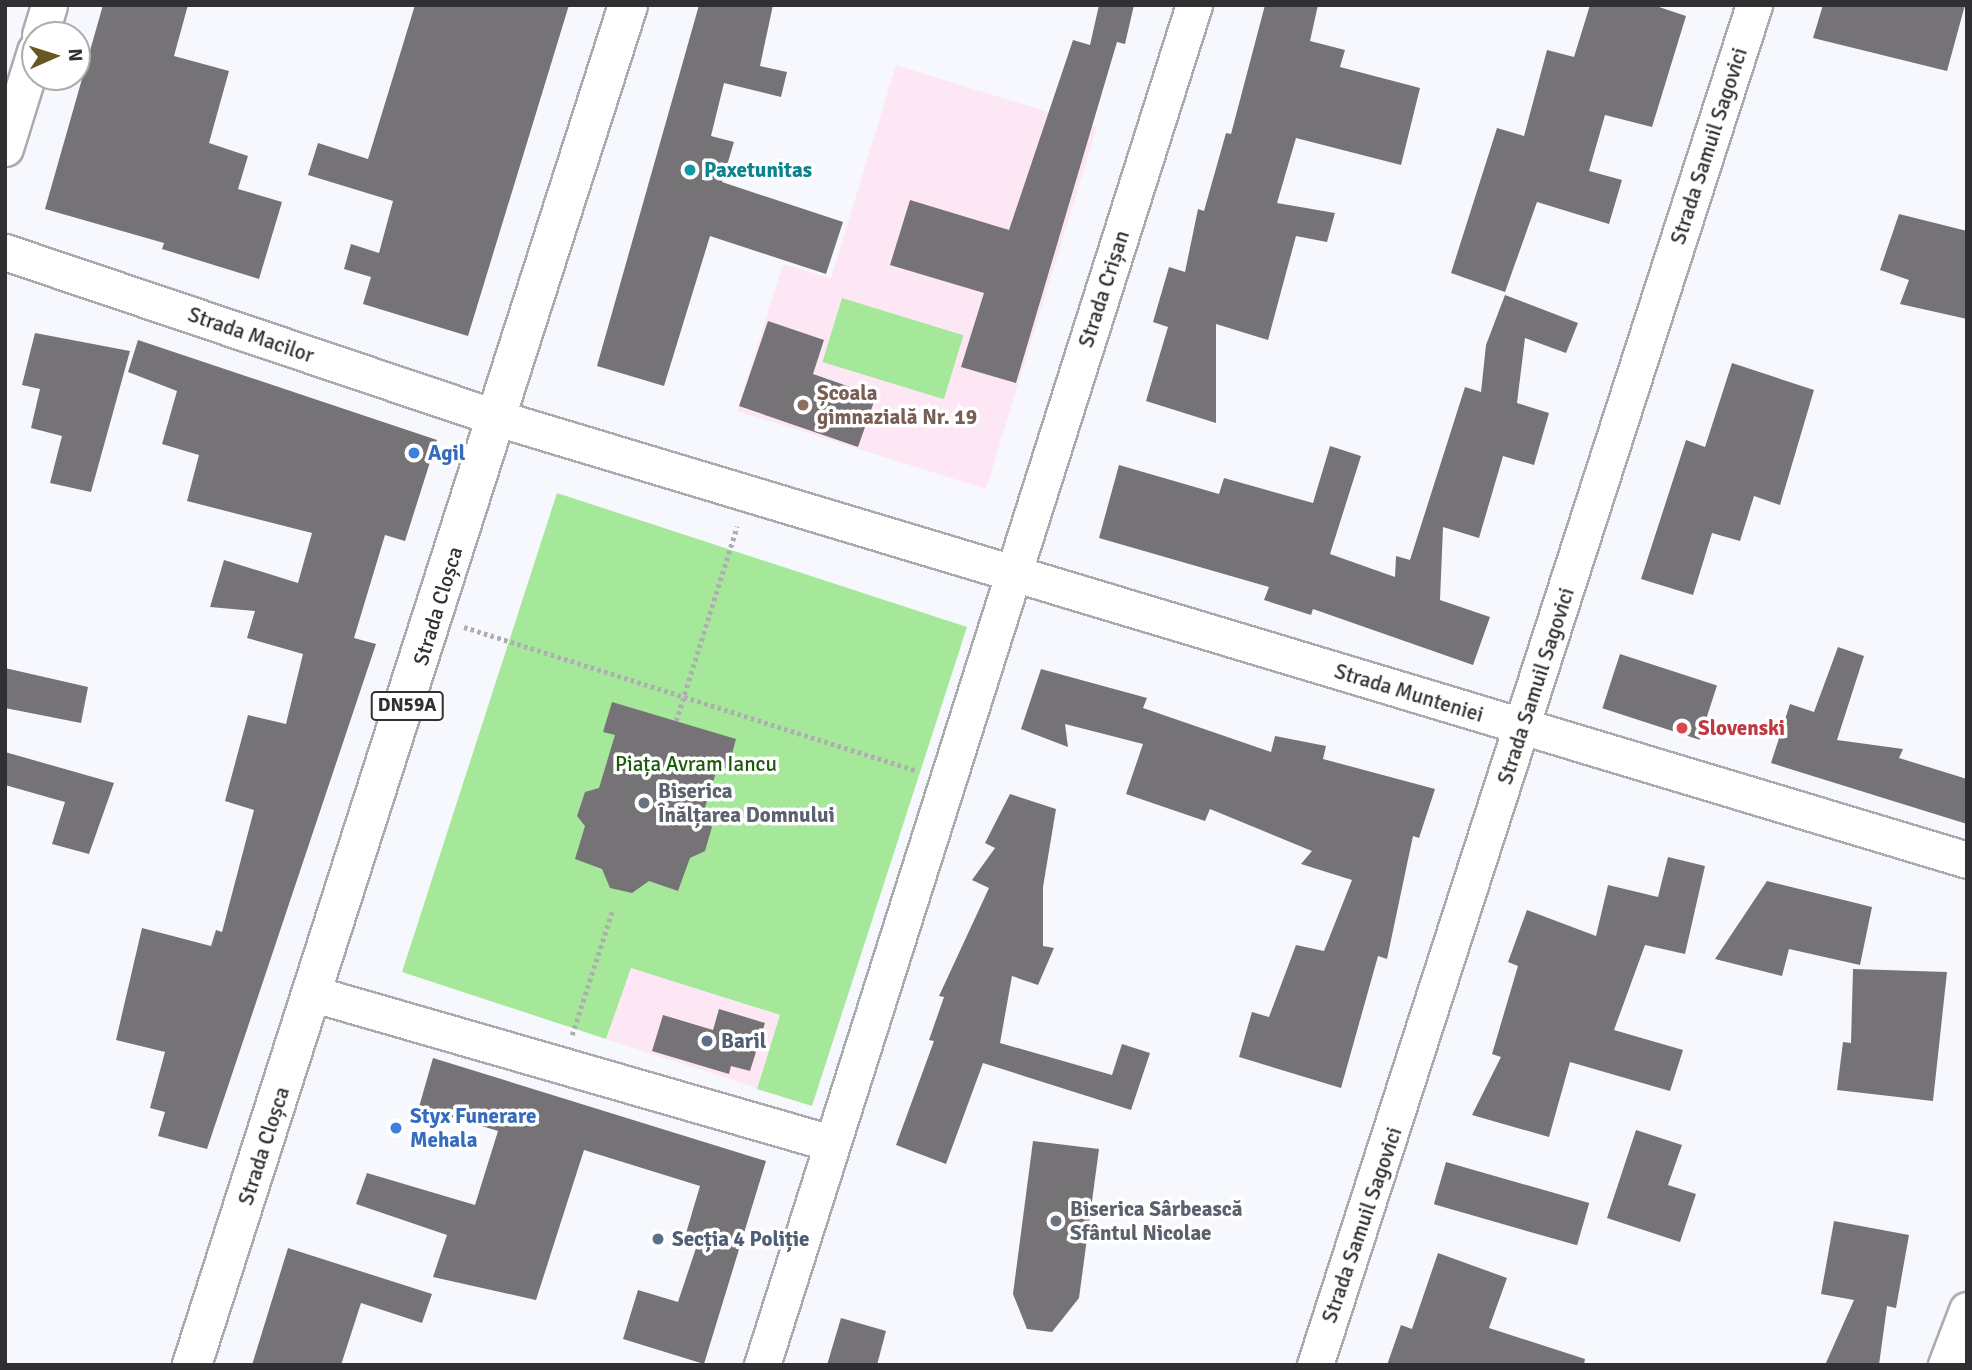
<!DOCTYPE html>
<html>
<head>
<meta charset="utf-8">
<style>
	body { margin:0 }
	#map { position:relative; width:1972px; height:1370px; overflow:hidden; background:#f7f8fd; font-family:Signika,sans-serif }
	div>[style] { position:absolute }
	.commercial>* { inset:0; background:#fee7f4; transform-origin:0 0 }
	.education>* { inset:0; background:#fde7f5 }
	.green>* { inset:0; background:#a6e89a; transform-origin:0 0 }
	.building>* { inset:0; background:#767377; transform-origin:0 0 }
	.path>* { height:4.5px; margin-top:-2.25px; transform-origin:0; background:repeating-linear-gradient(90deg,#aeaeb2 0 3.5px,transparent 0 7px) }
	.roads { filter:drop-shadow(2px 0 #a9abaf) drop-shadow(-2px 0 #a9abaf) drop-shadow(0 2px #a9abaf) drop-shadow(0 -2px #a9abaf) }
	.minor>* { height:35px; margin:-17.5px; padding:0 17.5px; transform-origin:17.5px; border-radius:17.5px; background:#fff }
	.major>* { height:38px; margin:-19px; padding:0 19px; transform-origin:19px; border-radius:19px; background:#fff }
	.dots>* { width:19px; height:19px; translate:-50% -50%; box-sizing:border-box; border:4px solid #fff; border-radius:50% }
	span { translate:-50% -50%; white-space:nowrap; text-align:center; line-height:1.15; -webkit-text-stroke:7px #fff; paint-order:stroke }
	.shield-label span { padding:2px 5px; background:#fff; border:2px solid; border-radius:5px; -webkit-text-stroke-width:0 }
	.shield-label { font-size:19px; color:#303032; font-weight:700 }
	.street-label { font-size:21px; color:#303032 }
	.culture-label { font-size:21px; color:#0d838f; font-weight:700 }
	.left { translate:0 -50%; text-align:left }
	.education-label { font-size:21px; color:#785e54; font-weight:700 }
	.shop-label { font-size:21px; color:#366cbe; font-weight:700 }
	.health-label { font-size:21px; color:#be3a42; font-weight:700 }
	.park-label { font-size:21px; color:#195a0b }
	.worship-label { font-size:21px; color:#5b616d; font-weight:700 }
	.service-label { font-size:21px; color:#4e5e75; font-weight:700 }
	.frame { position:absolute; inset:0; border:7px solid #303032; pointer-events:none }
	.north { position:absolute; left:21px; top:21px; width:70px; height:70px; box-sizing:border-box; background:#fff; border:2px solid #acacad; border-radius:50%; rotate:87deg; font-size:19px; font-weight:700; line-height:28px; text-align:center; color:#303032 }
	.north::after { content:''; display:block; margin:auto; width:24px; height:32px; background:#675724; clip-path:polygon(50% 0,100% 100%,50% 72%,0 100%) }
</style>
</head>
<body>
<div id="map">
	<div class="commercial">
		<div style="left:630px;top:967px;width:158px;height:76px;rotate:18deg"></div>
	</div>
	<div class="education">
		<div style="clip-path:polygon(896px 65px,1097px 127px,986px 489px,737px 411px,783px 264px,831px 278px)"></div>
	</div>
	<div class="green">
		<div style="left:842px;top:298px;width:127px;height:67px;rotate:17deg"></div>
		<div style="clip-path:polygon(557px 493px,967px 627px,812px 1106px,757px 1089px,780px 1015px,631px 968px,606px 1039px,402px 972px)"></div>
	</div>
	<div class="building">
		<div style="clip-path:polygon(103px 5px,188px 5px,174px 56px,229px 71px,209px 143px,248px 156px,238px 189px,282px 202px,259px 279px,162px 249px,164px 243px,45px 209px)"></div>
		<div style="clip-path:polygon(415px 5px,569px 5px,468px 336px,363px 304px,371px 277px,344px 269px,351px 244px,379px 253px,393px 201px,308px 175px,318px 143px,368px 159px)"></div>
		<div style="clip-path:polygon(699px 5px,773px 5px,760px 66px,787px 72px,781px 97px,724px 83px,711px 136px,734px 142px,722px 182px,843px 222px,826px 274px,710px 236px,664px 386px,597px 366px)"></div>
		<div style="clip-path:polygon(1099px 5px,1134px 5px,1125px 44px,1117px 42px,1016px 383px,961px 367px,984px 293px,890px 265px,910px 200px,1009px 230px,1073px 40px,1090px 45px)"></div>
		<div style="clip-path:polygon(1265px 5px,1318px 5px,1310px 41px,1345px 50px,1340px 67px,1420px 88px,1401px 165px,1296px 138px,1277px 203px,1335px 213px,1327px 242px,1296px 236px,1268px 340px,1216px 324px,1216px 423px,1146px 401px,1168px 327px,1153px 322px,1169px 267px,1185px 272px,1198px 209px,1204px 211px,1226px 133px,1231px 134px)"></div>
		<div style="clip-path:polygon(1590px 5px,1653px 5px,1686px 16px,1652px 127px,1605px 115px,1589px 171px,1622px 180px,1609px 224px,1537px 202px,1505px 292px,1451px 273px,1497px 128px,1524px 136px,1547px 50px,1574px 57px)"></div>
		<div style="clip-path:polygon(1823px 5px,1965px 5px,1947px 71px,1813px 38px)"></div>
		<div style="clip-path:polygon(1899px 214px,1967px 231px,1967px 319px,1900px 304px,1909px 280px,1880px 270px)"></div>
		<div style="clip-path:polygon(1505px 295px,1578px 323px,1566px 353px,1525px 338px,1517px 403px,1549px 413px,1534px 465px,1503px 456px,1479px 538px,1443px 527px,1440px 600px,1490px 617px,1473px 665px,1313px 609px,1311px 615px,1264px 600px,1269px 587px,1099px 538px,1119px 465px,1219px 494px,1224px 478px,1313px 503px,1330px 446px,1361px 456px,1330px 554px,1395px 577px,1396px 556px,1410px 560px,1465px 387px,1481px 392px,1486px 345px)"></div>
		<div style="clip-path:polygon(768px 321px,824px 340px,813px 374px,876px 396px,858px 447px,739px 406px)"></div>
		<div style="clip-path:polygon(35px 333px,130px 351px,91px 492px,50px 483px,62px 436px,31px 428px,40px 389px,22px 385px)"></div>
		<div style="clip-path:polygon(138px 340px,437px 440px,405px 541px,385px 535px,354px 638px,376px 644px,207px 1149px,158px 1136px,165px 1112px,150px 1108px,165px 1052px,116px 1040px,142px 928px,211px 946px,216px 930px,222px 932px,254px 810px,225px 801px,248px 715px,286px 724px,303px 654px,247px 638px,255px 611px,210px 607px,224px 560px,298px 583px,312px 533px,187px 501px,199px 455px,162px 444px,177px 391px,128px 372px)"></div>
		<div style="clip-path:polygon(1732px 363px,1814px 390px,1780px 505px,1754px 496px,1740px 541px,1712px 533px,1693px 595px,1641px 579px,1686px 440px,1705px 447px)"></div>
		<div style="clip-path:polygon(1838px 647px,1864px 656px,1837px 740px,1903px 749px,1899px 758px,1967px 779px,1967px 824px,1771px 763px,1790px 704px,1814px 712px)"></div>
		<div style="left:1620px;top:654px;width:102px;height:57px;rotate:18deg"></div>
		<div style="clip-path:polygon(5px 668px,88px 687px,81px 723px,5px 708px)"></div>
		<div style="clip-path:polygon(1041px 669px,1147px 698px,1143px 708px,1271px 752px,1275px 736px,1326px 746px,1323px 759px,1435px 789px,1419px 838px,1413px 836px,1387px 959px,1378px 956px,1341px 1088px,1239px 1057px,1252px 1012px,1269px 1017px,1296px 945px,1324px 951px,1352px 880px,1301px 864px,1312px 851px,1210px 809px,1205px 821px,1126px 794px,1143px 744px,1065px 724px,1068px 747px,1021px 729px)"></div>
		<div style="clip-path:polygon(612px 702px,736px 739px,728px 769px,718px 766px,703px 814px,712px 827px,705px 851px,690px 858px,678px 891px,649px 881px,632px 893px,610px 888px,602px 869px,575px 859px,585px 826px,577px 816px,585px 792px,599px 788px,615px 735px,603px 732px)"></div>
		<div style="clip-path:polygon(5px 752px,114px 783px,89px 854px,52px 844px,65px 802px,5px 785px)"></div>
		<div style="clip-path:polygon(1010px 794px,1056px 809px,1043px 887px,1043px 946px,1054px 948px,1038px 985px,1012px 976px,1000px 1043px,1112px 1075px,1122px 1044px,1150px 1053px,1131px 1110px,983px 1063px,946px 1164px,896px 1145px,934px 1041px,929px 1040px,944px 997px,939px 996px,989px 888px,972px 880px,995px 848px,985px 843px)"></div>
		<div style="clip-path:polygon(1668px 857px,1705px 866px,1685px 954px,1645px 945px,1614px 1030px,1683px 1050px,1670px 1091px,1570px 1062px,1549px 1137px,1472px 1115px,1501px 1057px,1492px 1054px,1518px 966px,1508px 962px,1527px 910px,1596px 936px,1608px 885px,1658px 897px)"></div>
		<div style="clip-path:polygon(1767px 881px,1872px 907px,1860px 965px,1789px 949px,1782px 976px,1715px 959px)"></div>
		<div style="clip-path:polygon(1853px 969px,1947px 972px,1933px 1101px,1837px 1090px,1843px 1042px,1851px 1043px)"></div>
		<div style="clip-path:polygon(719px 1009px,765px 1023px,750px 1071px,731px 1066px,729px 1074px,652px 1051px,663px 1015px,713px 1030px)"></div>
		<div style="clip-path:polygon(433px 1058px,766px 1161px,704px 1364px,623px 1339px,638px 1290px,678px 1302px,697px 1245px,684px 1240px,700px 1186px,584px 1150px,536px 1300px,433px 1277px,447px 1235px,356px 1204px,367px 1173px,475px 1205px,498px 1131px,419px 1107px)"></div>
		<div style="clip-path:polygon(1636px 1130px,1682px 1145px,1668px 1185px,1696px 1194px,1680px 1242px,1607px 1218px)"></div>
		<div style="clip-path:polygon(1033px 1141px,1099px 1149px,1079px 1298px,1052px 1332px,1027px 1329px,1013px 1294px)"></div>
		<div style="left:1446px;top:1162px;width:149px;height:44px;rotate:16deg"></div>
		<div style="clip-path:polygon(1834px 1221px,1909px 1235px,1896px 1308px,1887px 1306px,1879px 1365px,1825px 1365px,1854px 1300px,1821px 1294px)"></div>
		<div style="clip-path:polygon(288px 1248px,432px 1294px,422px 1323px,361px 1303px,341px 1365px,252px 1365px)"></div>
		<div style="clip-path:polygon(1438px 1253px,1507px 1278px,1489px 1328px,1585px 1359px,1584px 1365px,1387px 1365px,1401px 1325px,1412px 1329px)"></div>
		<div style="clip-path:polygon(841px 1318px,886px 1331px,877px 1365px,827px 1365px)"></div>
	</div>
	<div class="path">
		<div style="left:464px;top:627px;width:474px;rotate:17.6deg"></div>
		<div style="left:676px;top:721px;width:204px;rotate:-72.6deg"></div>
		<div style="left:572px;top:1035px;width:133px;rotate:-72deg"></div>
	</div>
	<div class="roads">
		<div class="minor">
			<div style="left:40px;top:35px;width:31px;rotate:-73deg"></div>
			<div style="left:5px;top:148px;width:102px;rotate:-72.8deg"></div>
			<div style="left:5px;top:252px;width:519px;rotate:18.64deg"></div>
			<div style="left:497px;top:418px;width:1535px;rotate:16.73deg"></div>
			<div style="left:314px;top:994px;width:538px;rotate:16.08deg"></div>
			<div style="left:762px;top:1365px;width:1427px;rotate:-72.38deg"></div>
			<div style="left:1315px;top:1365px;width:1429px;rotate:-72.11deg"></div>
			<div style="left:1946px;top:1365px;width:59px;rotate:-69.1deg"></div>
		</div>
		<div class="major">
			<div style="left:192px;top:1365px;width:1428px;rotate:-72.22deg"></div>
		</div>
	</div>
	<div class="dots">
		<div style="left:690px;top:170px;background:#0f9aa8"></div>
		<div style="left:803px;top:405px;background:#8d6e63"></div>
		<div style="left:414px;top:453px;background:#3f7fe0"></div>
		<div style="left:1682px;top:728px;background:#e0444e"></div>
		<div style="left:644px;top:803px;background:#6b7280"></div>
		<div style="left:707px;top:1041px;background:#5c6f8a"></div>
		<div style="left:396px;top:1128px;background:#3f7fe0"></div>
		<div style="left:1056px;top:1221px;background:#6b7280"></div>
		<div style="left:658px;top:1239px;background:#5c6f8a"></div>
	</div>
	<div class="shield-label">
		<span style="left:407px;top:706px">DN59A</span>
	</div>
	<div class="street-label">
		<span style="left:1709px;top:146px;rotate:-72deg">Strada Samuil Sagovici</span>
		<span style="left:1104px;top:289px;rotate:-72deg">Strada Crișan</span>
		<span style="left:251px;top:335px;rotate:19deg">Strada Macilor</span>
		<span style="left:438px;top:606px;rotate:-73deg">Strada Cloșca</span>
		<span style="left:1536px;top:686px;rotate:-72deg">Strada Samuil Sagovici</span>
		<span style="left:1409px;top:693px;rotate:17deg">Strada Munteniei</span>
		<span style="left:264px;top:1146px;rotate:-72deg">Strada Cloșca</span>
		<span style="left:1362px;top:1225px;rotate:-71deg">Strada Samuil Sagovici</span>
	</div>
	<div class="culture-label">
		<span class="left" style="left:704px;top:170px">Paxetunitas</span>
	</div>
	<div class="education-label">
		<span class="left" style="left:817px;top:405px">Școala<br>gimnazială Nr. 19</span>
	</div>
	<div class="shop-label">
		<span class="left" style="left:428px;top:453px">Agil</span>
		<span class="left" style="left:410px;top:1128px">Styx Funerare<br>Mehala</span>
	</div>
	<div class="health-label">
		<span class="left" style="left:1698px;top:728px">Slovenski</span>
	</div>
	<div class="park-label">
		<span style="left:696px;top:764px">Piața Avram Iancu</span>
	</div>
	<div class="worship-label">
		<span class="left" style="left:658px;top:803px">Biserica<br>Înălțarea Domnului</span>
		<span class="left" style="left:1070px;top:1221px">Biserica Sârbească<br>Sfântul Nicolae</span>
	</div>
	<div class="service-label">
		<span class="left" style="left:721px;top:1041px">Baril</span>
		<span class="left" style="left:672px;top:1239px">Secția 4 Poliție</span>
	</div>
	<div class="frame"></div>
	<div class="north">N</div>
</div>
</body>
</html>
